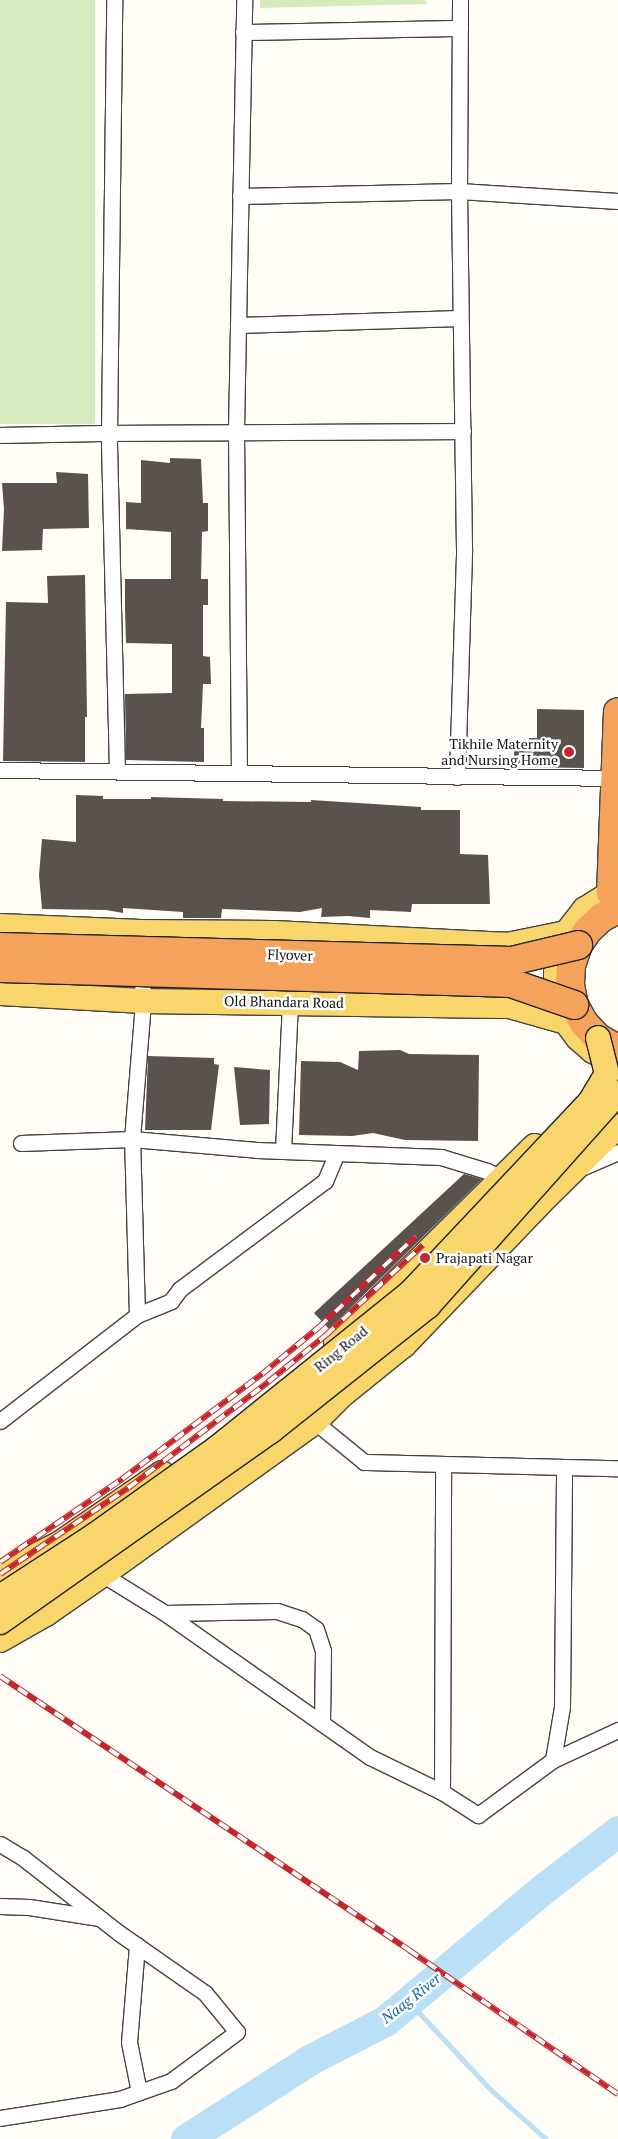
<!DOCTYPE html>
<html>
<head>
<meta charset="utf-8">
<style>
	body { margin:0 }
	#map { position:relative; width:618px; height:2139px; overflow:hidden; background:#fffdf5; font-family:"PT Serif",serif }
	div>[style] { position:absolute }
	.green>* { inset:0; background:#d5ebbd; transform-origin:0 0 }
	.stream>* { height:5px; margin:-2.5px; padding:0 2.5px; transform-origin:2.5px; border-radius:2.5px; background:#b9e0f7 }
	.river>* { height:31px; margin:-15.5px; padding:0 15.5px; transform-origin:15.5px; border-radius:15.5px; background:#b9e0f7 }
	.building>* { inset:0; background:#5a524d }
	.roads { filter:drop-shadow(1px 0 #444) drop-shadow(-1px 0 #444) drop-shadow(0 1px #444) drop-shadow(0 -1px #444) }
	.street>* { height:15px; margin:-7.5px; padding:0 7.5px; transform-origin:7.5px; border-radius:7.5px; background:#fff }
	.primary>* { height:24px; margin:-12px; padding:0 12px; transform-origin:12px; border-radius:12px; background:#f9d66b }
	.highway>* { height:28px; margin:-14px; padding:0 14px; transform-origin:14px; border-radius:14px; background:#f5a25d }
	.rail>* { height:5.5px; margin-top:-2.75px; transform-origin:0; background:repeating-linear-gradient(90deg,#fff 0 11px,#c4262e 0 22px); box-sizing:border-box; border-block:1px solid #c4262e }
	.bridges { filter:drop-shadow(1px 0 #222) drop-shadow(-1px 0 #222) drop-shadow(0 1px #222) drop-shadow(0 -1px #222) }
	.primary-bridge>* { height:24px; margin:-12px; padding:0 12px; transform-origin:12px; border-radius:12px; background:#f9d66b }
	.highway-bridge>* { height:28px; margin:-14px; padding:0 14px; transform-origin:14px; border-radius:14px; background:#f5a25d }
	.dots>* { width:14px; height:14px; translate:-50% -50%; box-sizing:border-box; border:2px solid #fff; border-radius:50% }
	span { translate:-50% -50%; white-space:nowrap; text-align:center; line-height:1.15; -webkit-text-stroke:5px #fff; paint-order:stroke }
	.poi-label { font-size:14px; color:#111 }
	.right { translate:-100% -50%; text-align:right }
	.left { translate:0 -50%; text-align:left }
	.street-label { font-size:14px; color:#111 }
	.water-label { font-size:15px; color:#1768a6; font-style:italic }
</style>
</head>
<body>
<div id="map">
	<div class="green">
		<div style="left:0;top:0;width:95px;height:424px"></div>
		<div style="clip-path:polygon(260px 0,424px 0,428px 4px,260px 8px)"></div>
	</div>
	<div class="stream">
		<div style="left:408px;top:2001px;width:123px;rotate:47deg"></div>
		<div style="left:492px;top:2091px;width:72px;rotate:41.6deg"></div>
	</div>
	<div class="river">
		<div style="left:186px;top:2139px;width:148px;rotate:-32.6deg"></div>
		<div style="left:311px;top:2059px;width:83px;rotate:-27.2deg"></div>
		<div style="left:385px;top:2021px;width:206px;rotate:-39.9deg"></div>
		<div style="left:543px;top:1889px;width:95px;rotate:-37.7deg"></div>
	</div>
	<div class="building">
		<div style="clip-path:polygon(170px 458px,201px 459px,203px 503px,208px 503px,208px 531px,202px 532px,201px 579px,208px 579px,208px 605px,203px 605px,203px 656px,210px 657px,211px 684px,203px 684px,201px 728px,204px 728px,204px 762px,126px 760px,125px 694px,172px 693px,172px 644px,126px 643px,125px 610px,125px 579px,171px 579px,171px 532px,126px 529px,126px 502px,141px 503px,141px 460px,170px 463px)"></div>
		<div style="clip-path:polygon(56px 472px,88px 474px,89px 528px,43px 529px,42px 550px,2px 551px,4px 509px,2px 483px,57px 483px)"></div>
		<div style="clip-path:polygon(85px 575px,87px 717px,85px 717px,85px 762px,3px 761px,6px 602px,48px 603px,47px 576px)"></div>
		<div style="clip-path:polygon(537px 709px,584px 710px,584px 768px,514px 767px,514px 745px,529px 745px,529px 738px,537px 738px)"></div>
		<div style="clip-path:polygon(76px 795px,103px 796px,103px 799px,151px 799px,151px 797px,223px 799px,223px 801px,311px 802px,311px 800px,421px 807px,421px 810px,460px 810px,460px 854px,488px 855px,490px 904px,412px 904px,411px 912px,370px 910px,370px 918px,348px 916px,321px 917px,322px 908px,300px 912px,222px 909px,221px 918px,183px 918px,183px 912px,123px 908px,123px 913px,106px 910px,42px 909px,39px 875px,42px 839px,76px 842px)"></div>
		<div style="clip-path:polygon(400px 1050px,409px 1054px,479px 1055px,478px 1141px,405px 1140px,373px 1133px,352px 1136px,299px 1135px,301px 1061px,340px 1062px,358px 1070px,359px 1051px)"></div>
		<div style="clip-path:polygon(148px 1056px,214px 1058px,214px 1064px,219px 1065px,211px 1130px,145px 1130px)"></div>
		<div style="clip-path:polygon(234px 1067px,270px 1070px,269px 1124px,240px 1125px)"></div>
		<div style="clip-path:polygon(464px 1174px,482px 1179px,329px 1329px,314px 1313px)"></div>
	</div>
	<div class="roads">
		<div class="street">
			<div style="left:243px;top:32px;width:217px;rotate:-1.1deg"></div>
			<div style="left:240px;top:196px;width:219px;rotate:-1.3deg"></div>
			<div style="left:459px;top:191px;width:159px;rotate:3.6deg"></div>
			<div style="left:238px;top:325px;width:222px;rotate:-1.8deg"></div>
			<div style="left:0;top:435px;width:109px;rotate:-1.1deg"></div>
			<div style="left:109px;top:433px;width:433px;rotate:-89.3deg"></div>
			<div style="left:0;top:770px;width:616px;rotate:0.74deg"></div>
			<div style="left:117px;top:771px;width:338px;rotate:-91.4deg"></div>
			<div style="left:109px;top:433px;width:354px;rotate:-0.3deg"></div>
			<div style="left:239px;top:773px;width:342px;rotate:-90.5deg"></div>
			<div style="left:236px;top:431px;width:431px;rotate:-88.9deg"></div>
			<div style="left:457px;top:777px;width:228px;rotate:-88.2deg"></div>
			<div style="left:464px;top:549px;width:358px;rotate:-90.8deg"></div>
			<div style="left:459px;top:191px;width:191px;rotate:-89.7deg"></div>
			<div style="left:21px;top:1143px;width:111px;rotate:-2.1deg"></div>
			<div style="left:132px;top:1139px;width:125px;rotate:5deg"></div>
			<div style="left:257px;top:1150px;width:184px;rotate:2.2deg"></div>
			<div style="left:441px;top:1157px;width:48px;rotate:16.9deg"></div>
			<div style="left:487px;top:1171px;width:16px;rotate:27deg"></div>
			<div style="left:283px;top:1151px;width:150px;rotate:-87.3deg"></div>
			<div style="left:583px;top:1167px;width:38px;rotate:-23deg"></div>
			<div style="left:137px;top:1315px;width:37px;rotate:-22deg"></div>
			<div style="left:171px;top:1301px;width:15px;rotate:-53deg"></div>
			<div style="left:180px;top:1289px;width:181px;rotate:-36.7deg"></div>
			<div style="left:325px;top:1181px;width:30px;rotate:-67deg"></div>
			<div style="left:0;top:1421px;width:173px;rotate:-37.7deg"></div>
			<div style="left:137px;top:1315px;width:176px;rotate:-91.6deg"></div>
			<div style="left:132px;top:1139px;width:138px;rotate:-85.4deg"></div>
			<div style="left:143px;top:1001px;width:35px;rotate:-92deg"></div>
			<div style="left:315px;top:1422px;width:63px;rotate:39.2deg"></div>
			<div style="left:364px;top:1462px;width:254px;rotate:1.4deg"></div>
			<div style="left:97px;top:1571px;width:80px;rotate:31.7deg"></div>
			<div style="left:165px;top:1613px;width:251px;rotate:35.1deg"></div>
			<div style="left:370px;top:1757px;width:80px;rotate:25.9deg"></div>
			<div style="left:442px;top:1792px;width:43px;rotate:32.6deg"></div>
			<div style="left:478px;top:1815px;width:93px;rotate:-36.3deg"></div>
			<div style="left:553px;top:1760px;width:54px;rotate:-80.4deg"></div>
			<div style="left:562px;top:1707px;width:240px;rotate:-89.5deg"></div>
			<div style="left:165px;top:1613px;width:112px;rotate:-1deg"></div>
			<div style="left:277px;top:1611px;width:26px;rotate:18deg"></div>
			<div style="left:302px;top:1619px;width:17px;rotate:36deg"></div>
			<div style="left:316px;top:1629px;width:23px;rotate:72deg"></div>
			<div style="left:323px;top:1651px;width:72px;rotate:90.8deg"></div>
			<div style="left:553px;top:1760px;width:72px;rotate:-24.8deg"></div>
			<div style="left:442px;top:1792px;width:328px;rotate:-89.8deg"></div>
			<div style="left:0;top:1844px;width:26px;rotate:31deg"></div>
			<div style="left:22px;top:1857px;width:123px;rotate:38.1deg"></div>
			<div style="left:119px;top:1933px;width:105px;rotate:34.9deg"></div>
			<div style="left:205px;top:1993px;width:50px;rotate:50.6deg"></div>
			<div style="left:237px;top:2032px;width:82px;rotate:143.4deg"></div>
			<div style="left:171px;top:2081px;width:54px;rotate:160.6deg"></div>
			<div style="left:120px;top:2099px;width:121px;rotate:171deg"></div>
			<div style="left:0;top:1906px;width:29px;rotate:2deg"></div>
			<div style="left:29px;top:1907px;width:71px;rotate:8.9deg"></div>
			<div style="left:137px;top:1945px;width:97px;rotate:94.7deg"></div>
			<div style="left:129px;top:2042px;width:51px;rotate:78.7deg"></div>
		</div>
		<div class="primary">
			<div style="left:618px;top:891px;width:7px;rotate:164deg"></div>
			<div style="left:611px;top:893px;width:31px;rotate:148deg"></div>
			<div style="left:585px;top:909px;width:31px;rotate:128deg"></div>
			<div style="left:566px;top:933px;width:31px;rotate:109deg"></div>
			<div style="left:556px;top:962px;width:31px;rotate:90deg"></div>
			<div style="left:556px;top:993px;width:31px;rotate:71deg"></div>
			<div style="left:566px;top:1022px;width:20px;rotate:53deg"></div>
			<div style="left:578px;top:1038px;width:20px;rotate:41deg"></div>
			<div style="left:593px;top:1051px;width:28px;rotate:27deg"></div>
			<div style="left:0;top:926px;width:141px;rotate:2.4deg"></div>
			<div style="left:141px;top:932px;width:133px;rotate:0.4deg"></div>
			<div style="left:274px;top:933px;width:233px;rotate:2.9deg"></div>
			<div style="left:507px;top:945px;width:60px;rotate:-11.5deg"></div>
			<div style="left:0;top:993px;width:143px;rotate:3.2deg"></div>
			<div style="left:143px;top:1001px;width:366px;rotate:0.8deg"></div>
			<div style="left:509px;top:1006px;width:59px;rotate:15.7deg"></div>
			<div style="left:336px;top:1342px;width:279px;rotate:-44.6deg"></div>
			<div style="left:0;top:1574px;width:66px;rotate:-27deg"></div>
			<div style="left:59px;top:1544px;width:125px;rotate:-34.6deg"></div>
			<div style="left:0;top:1640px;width:53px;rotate:-29.5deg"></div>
			<div style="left:46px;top:1614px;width:68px;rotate:-34.9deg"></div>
			<div style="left:102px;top:1575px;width:262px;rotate:-35.7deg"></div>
			<div style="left:315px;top:1422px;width:38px;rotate:-45deg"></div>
			<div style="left:342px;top:1395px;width:80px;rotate:-38.9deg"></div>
			<div style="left:404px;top:1345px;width:195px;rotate:-46.2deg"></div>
			<div style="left:539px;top:1204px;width:111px;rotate:-44.6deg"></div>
		</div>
		<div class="highway">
			<div style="left:611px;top:893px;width:181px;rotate:-87.8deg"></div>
			<div style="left:618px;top:909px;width:19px;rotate:152deg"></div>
			<div style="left:601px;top:918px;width:18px;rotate:137deg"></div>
			<div style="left:588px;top:930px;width:18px;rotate:124deg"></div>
			<div style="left:578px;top:945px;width:21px;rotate:109deg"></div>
			<div style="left:571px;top:965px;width:20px;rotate:93deg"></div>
			<div style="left:570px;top:985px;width:20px;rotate:79deg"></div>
			<div style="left:574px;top:1005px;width:21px;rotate:61deg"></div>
			<div style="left:584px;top:1023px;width:21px;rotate:47deg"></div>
			<div style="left:598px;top:1038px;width:23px;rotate:29deg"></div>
		</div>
	</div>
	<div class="rail">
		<div style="left:0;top:1562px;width:148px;rotate:-34.2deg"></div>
		<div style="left:122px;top:1479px;width:175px;rotate:-36.9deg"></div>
		<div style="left:262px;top:1374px;width:74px;rotate:-39.5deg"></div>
		<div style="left:319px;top:1327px;width:132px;rotate:-43.2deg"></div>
		<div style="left:0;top:1574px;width:154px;rotate:-33.9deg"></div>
		<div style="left:128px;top:1488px;width:176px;rotate:-37.1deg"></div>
		<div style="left:268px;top:1382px;width:75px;rotate:-39deg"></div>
		<div style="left:326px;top:1335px;width:132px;rotate:-42.9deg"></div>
		<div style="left:0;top:1676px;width:492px;rotate:33.8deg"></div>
		<div style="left:409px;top:1950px;width:254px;rotate:34.6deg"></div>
	</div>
	<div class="bridges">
		<div class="primary-bridge">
			<div style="left:0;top:1597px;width:113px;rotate:-33.1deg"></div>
			<div style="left:95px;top:1535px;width:150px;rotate:-35.5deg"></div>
			<div style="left:217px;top:1448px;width:248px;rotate:-38.8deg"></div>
			<div style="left:410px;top:1293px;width:262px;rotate:-46.7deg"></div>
			<div style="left:590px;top:1102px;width:33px;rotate:-59deg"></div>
			<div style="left:607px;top:1074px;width:37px;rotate:-104deg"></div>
			<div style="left:0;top:1622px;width:332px;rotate:-35.2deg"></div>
			<div style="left:271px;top:1431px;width:201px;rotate:-38.5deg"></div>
			<div style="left:428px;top:1306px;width:285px;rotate:-48.3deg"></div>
		</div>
		<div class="highway-bridge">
			<div style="left:0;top:947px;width:511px;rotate:1.57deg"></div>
			<div style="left:511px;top:961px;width:69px;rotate:-13.4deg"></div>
			<div style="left:0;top:968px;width:511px;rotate:1.68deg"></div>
			<div style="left:511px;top:983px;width:67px;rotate:19.2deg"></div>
		</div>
	</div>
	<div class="dots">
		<div style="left:569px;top:752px;background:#c4262e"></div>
		<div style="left:425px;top:1258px;background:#c4262e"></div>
	</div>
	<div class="poi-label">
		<span class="right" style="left:558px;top:752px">Tikhile Maternity<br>and Nursing Home</span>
		<span class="left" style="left:436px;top:1258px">Prajapati Nagar</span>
	</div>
	<div class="street-label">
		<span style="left:290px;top:955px;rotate:2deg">Flyover</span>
		<span style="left:284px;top:1002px;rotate:1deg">Old Bhandara Road</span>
		<span style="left:341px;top:1349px;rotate:-39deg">Ring Road</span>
	</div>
	<div class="water-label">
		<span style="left:411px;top:1998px;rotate:-38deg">Naag River</span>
	</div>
</div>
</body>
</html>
